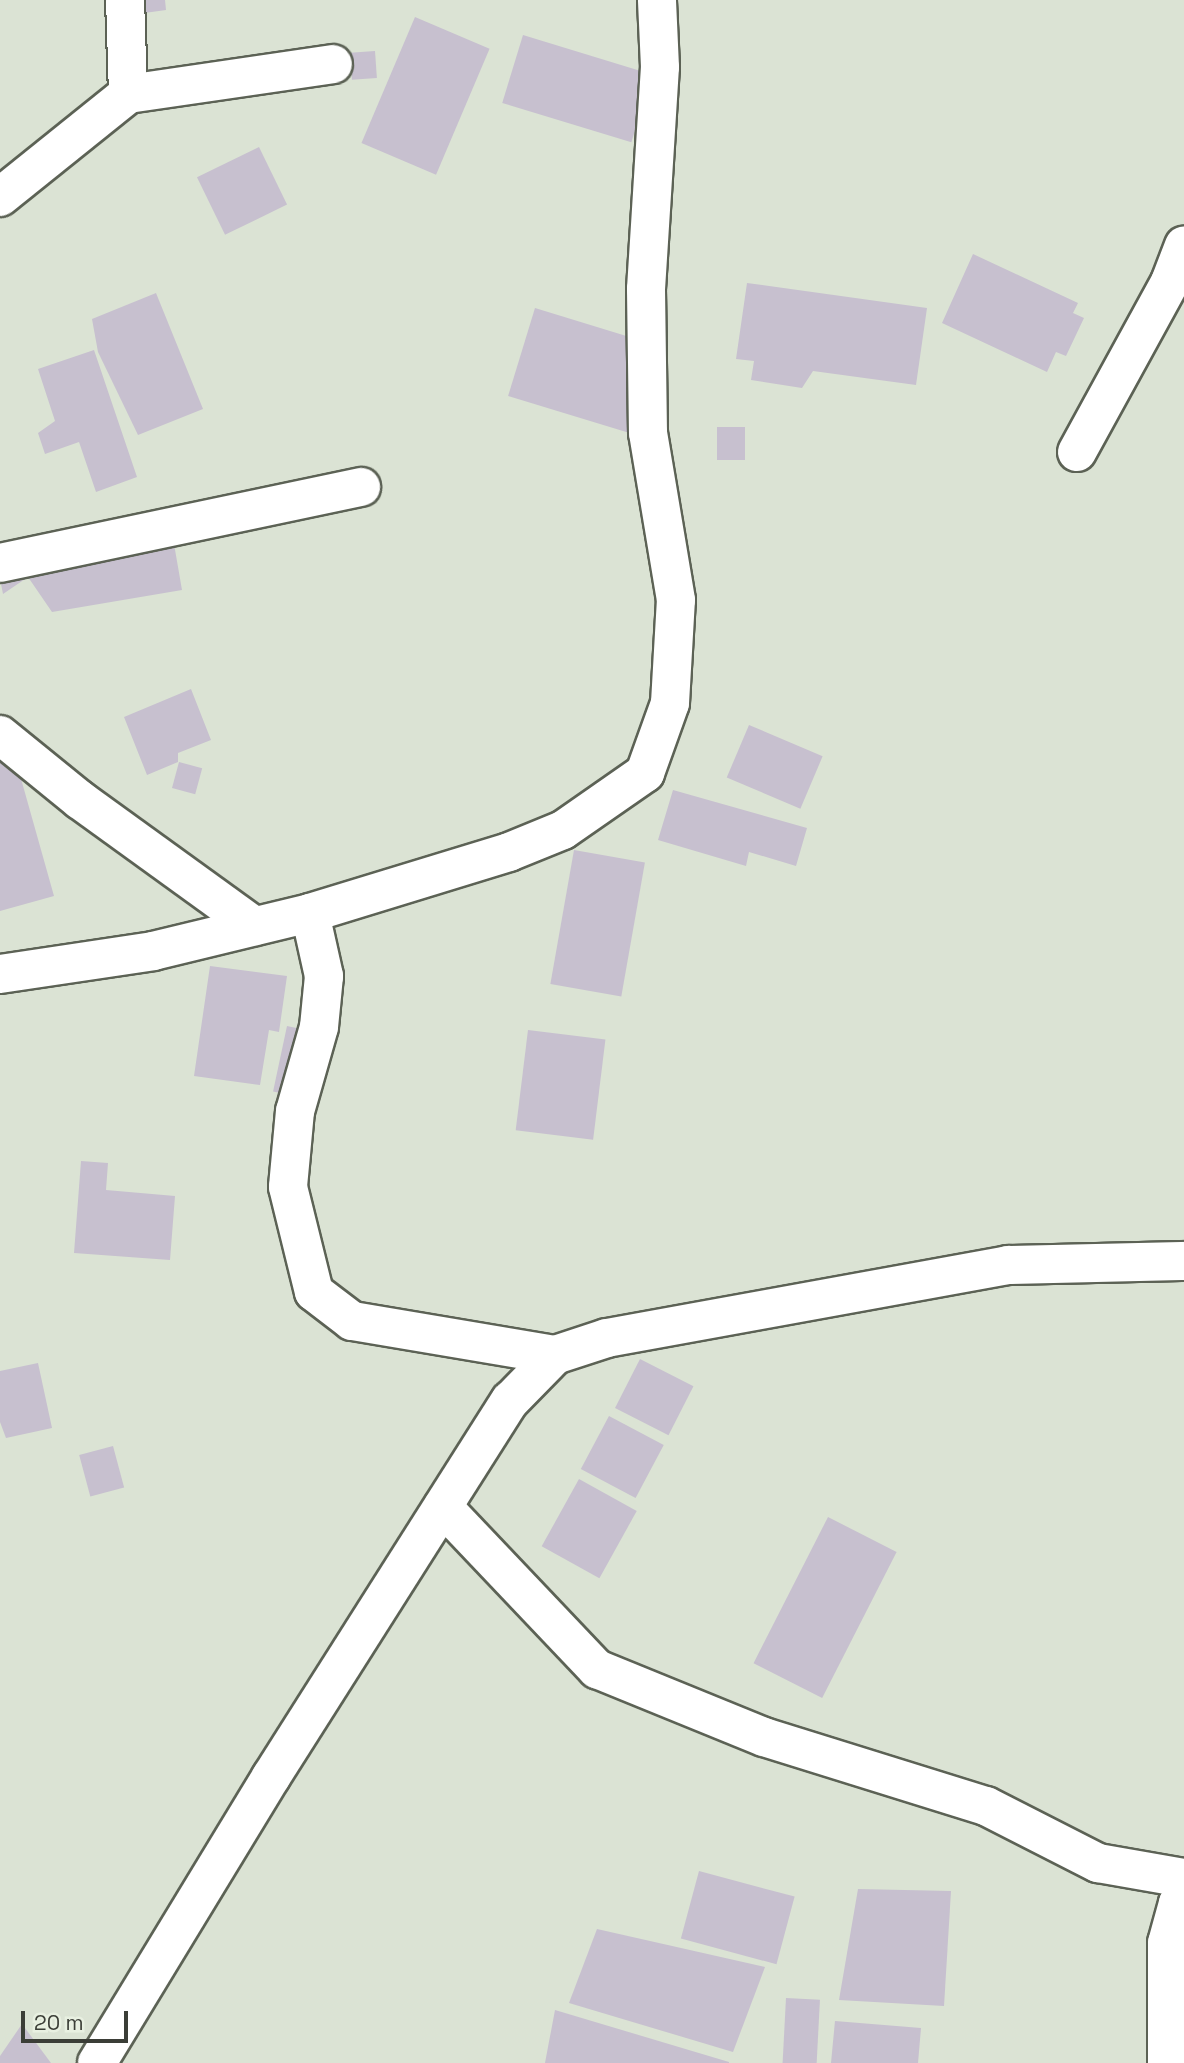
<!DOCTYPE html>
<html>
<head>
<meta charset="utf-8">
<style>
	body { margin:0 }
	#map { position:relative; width:1184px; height:2063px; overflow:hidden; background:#dbe3d4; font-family:"Space Grotesk",sans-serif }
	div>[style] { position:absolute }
	.building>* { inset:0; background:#c7c0cf; transform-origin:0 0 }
	.roads { filter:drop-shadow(2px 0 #5c6255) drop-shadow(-2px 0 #5c6255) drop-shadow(0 2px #5c6255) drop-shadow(0 -2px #5c6255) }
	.street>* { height:38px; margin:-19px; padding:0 19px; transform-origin:19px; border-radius:19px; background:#fff }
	span { translate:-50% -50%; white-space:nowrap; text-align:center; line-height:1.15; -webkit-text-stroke:5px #e8f0e1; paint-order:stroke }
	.scale { position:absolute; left:21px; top:2011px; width:107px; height:32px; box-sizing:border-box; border:4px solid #3b3e37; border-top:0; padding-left:9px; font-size:21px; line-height:24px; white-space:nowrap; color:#3b3e37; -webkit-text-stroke:5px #e8f0e1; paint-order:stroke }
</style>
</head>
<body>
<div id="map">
	<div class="building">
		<div style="clip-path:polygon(136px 0,165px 0,166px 10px,137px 14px)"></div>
		<div style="left:415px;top:17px;width:81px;height:137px;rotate:23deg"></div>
		<div style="left:523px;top:35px;width:135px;height:71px;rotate:17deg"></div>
		<div style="left:375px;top:51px;width:27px;height:25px;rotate:86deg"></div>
		<div style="left:259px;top:147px;width:64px;height:69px;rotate:64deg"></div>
		<div style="clip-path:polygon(973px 254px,1078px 303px,1073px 313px,1084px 318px,1066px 356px,1056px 352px,1047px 372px,942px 323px)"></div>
		<div style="clip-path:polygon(747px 283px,927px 308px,916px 385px,813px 371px,802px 388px,751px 380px,754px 361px,736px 359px)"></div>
		<div style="clip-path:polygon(156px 293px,203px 409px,138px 435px,98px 352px,92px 319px)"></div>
		<div style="left:535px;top:308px;width:139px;height:92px;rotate:17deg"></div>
		<div style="clip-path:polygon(94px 350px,137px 477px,96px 492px,79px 442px,45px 454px,38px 433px,55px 421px,38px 369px)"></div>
		<div style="left:717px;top:427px;width:28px;height:33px"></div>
		<div style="clip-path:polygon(169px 515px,182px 590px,52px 612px,28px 577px,3px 594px,0 579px)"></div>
		<div style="clip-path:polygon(191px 689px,211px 740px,178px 753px,178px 762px,147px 775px,124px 717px)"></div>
		<div style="left:749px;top:725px;width:80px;height:57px;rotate:23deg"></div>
		<div style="clip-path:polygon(7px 729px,54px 896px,0 911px,0 732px)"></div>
		<div style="left:179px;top:762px;width:24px;height:27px;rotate:15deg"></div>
		<div style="clip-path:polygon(673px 790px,807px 828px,796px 866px,749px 852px,746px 866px,658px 840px)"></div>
		<div style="left:574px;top:850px;width:72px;height:136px;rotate:10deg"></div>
		<div style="clip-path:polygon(210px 966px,287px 976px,279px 1032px,269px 1030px,260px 1085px,194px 1076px)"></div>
		<div style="left:287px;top:1026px;width:42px;height:67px;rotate:12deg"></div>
		<div style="left:528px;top:1030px;width:78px;height:101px;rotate:7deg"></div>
		<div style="clip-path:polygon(81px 1161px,108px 1163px,106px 1190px,175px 1196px,170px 1260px,74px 1253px)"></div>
		<div style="left:640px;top:1359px;width:60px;height:55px;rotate:27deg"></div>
		<div style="clip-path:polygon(38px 1363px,52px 1428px,6px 1438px,0 1422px,0 1371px)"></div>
		<div style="left:609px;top:1416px;width:62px;height:60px;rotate:28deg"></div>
		<div style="left:113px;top:1446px;width:43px;height:35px;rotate:75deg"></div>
		<div style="left:579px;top:1479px;width:66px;height:77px;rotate:29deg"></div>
		<div style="left:828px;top:1517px;width:77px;height:164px;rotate:27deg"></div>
		<div style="left:699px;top:1871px;width:99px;height:70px;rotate:15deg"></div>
		<div style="clip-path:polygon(858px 1889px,951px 1891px,944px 2006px,839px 2000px)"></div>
		<div style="clip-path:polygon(597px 1929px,765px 1967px,733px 2052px,569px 2003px)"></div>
		<div style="left:786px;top:1998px;width:34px;height:65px;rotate:3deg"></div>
		<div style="clip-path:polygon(555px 2010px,729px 2062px,729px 2063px,545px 2063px)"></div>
		<div style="clip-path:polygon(835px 2021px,921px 2028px,918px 2063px,831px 2063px)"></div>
		<div style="clip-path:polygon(22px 2024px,51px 2063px,0 2063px,0 2056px)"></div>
	</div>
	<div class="roads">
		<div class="street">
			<div style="left:128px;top:94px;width:207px;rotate:-8.3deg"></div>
			<div style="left:0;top:197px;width:164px;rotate:-38.8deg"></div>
			<div style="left:128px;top:94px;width:94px;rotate:-91.8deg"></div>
			<div style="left:1077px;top:452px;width:194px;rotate:-61.3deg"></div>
			<div style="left:1170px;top:282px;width:39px;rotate:-69deg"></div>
			<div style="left:0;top:563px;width:369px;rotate:-11.9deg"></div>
			<div style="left:0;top:735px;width:103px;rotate:39.1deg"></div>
			<div style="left:80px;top:800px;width:215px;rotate:35.9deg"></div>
			<div style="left:310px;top:913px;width:65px;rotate:77.5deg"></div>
			<div style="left:324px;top:976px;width:51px;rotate:95.6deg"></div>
			<div style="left:319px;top:1027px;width:87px;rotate:105.9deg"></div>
			<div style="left:295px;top:1111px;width:76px;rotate:95.3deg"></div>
			<div style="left:288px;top:1187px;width:108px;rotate:76.1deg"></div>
			<div style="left:314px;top:1292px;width:48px;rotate:37.3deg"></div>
			<div style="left:352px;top:1321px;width:206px;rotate:9.5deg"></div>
			<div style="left:0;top:974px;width:155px;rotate:-8.5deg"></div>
			<div style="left:153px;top:951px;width:162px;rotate:-13.6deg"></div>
			<div style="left:310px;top:913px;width:208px;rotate:-17deg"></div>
			<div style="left:509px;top:852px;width:58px;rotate:-22.2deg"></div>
			<div style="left:563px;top:830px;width:100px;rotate:-34.8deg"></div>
			<div style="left:645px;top:773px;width:74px;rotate:-70.3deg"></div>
			<div style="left:670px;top:703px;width:103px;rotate:-86.7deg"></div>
			<div style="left:676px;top:600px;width:169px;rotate:-99.5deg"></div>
			<div style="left:648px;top:433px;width:144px;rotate:-90.8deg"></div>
			<div style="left:646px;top:289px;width:222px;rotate:-86.4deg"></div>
			<div style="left:660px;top:67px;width:67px;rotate:-92.6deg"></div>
			<div style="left:443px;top:1507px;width:224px;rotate:46.5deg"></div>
			<div style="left:597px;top:1669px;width:180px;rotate:22.2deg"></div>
			<div style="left:764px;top:1737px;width:232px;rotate:17.3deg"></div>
			<div style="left:986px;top:1806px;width:126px;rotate:27deg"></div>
			<div style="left:1098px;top:1863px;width:87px;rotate:9.9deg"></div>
			<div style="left:97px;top:2063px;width:335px;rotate:-58.7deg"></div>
			<div style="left:271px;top:1777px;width:446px;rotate:-57.6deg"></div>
			<div style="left:510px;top:1401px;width:64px;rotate:-45.6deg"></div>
			<div style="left:555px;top:1355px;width:55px;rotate:-18.1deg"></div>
			<div style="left:607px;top:1338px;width:408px;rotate:-10.3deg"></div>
			<div style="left:1008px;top:1265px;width:176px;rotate:-1.3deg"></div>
			<div style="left:1167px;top:2063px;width:120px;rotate:-90deg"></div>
			<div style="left:1167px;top:1943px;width:41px;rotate:-74.6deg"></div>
			<div style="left:1178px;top:1903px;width:8px;rotate:-45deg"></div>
		</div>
	</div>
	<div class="scale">20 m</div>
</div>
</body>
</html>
